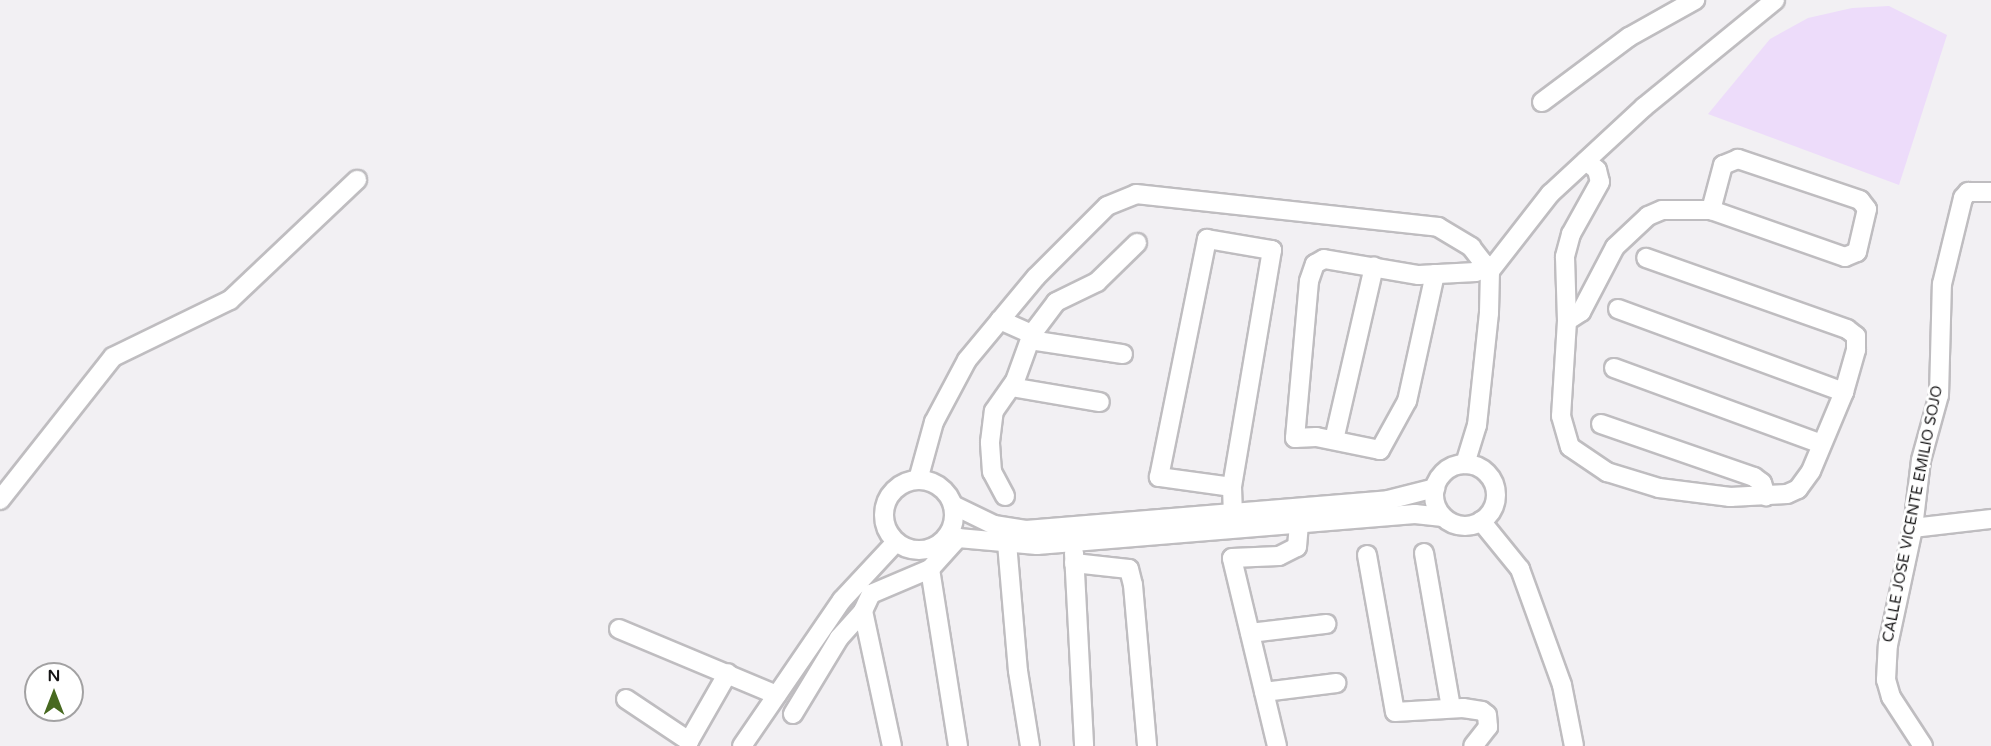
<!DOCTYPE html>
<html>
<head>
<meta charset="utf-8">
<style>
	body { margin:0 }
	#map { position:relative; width:1991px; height:746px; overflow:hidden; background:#f2f0f3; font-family:"Varela Round",sans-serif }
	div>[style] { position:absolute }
	.green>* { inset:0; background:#eddcfa }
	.roads { filter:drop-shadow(2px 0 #bfbdc0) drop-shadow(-2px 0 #bfbdc0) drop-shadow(0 2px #bfbdc0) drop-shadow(0 -2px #bfbdc0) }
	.minor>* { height:18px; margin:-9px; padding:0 9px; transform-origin:9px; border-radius:9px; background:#fff }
	.minor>.ring { margin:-9px; padding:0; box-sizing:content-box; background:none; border:18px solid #fff; border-radius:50% }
	span { translate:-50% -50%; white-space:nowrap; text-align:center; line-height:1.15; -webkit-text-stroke:6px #fff; paint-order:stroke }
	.street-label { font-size:15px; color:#161516 }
	.north { position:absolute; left:24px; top:662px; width:60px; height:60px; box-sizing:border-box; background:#fff; border:2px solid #a2a1a2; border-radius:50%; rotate:0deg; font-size:16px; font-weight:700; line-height:24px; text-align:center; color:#161516 }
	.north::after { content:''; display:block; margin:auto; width:21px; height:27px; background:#476920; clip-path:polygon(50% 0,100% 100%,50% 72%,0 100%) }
</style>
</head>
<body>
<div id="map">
	<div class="green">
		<div style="clip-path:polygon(1889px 6px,1947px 35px,1899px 185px,1708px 114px,1770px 39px,1808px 18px,1852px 8px)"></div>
	</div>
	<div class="roads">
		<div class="minor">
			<div style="left:1542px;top:102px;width:109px;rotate:-36.8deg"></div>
			<div style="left:1629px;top:37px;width:76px;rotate:-29.3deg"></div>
			<div style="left:1586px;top:161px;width:14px;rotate:39deg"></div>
			<div style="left:1597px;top:170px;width:12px;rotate:76deg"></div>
			<div style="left:1600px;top:182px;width:60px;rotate:119.1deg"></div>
			<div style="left:1571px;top:234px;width:24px;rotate:105deg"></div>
			<div style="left:1565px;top:257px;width:64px;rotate:88.2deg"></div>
			<div style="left:1567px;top:321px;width:95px;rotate:93.6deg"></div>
			<div style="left:1561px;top:416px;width:32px;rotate:74deg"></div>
			<div style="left:1570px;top:447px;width:45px;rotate:34deg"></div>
			<div style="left:1607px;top:472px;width:54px;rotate:17.1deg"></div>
			<div style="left:1659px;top:488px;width:72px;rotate:7.2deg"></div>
			<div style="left:1730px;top:497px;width:57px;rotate:-3deg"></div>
			<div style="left:1787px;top:494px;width:12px;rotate:-24deg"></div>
			<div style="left:1798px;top:489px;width:22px;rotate:-54deg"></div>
			<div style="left:1811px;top:471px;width:86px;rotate:-67.3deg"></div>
			<div style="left:1844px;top:392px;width:44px;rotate:-74.1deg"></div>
			<div style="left:1856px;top:350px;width:14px;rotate:-90deg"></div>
			<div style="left:1856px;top:336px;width:11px;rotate:-142deg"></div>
			<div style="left:1847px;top:329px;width:213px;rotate:-160.5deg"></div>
			<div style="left:1490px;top:271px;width:98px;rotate:-52.1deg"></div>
			<div style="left:1550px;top:194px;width:128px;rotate:-42.8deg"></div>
			<div style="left:1644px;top:107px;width:169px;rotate:-39.2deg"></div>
			<div style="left:1435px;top:274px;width:130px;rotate:102.4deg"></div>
			<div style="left:1407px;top:401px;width:56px;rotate:118.9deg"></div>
			<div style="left:1380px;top:450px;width:65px;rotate:-168.5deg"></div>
			<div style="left:1316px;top:437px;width:21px;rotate:177deg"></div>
			<div style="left:1295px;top:438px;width:158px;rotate:-84.9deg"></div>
			<div style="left:1309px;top:281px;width:18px;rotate:-71deg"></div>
			<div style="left:1315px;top:264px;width:10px;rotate:-29deg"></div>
			<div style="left:1324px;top:259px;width:96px;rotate:9.6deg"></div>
			<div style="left:1419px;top:275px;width:57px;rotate:-3deg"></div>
			<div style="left:1476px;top:272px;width:12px;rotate:-48deg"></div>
			<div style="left:1618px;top:309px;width:241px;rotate:20.2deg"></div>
			<div style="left:1000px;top:320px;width:35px;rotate:24deg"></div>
			<div style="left:1567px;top:321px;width:17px;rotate:-33deg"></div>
			<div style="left:1581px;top:312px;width:73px;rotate:-62.4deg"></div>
			<div style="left:1615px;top:247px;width:45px;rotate:-43.2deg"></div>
			<div style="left:1648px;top:216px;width:15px;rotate:-23deg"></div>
			<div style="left:1662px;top:210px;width:49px"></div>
			<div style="left:1711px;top:210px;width:142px;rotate:19.3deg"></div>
			<div style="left:1845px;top:257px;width:13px;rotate:-23deg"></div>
			<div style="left:1857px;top:252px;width:44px;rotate:-76.9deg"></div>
			<div style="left:1867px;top:209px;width:11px;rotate:-128deg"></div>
			<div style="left:1860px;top:200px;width:129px;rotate:-161.4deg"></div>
			<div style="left:1738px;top:159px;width:16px;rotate:158deg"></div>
			<div style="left:1723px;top:165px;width:47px;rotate:104.9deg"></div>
			<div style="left:1030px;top:340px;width:94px;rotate:8.6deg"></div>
			<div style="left:1614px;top:368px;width:221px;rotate:20.1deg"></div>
			<div style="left:1011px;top:387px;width:90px;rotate:9.6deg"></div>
			<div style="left:1601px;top:424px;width:162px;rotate:19.1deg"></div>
			<div style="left:1754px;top:477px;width:10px;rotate:37deg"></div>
			<div style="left:1762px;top:483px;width:14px;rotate:73deg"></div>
			<div style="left:1334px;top:440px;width:178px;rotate:-77deg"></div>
			<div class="ring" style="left:1434px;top:464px;width:44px;height:44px"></div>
			<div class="ring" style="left:884px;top:480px;width:52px;height:52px"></div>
			<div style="left:918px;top:480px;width:60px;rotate:-74.6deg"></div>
			<div style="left:934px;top:422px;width:70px;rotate:-62deg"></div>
			<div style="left:967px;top:360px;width:108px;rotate:-50.3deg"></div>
			<div style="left:1036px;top:277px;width:100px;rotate:-45deg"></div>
			<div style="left:1107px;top:206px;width:31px;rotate:-22deg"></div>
			<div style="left:1136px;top:194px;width:304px;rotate:6.2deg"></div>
			<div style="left:1438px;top:227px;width:39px;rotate:31deg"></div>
			<div style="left:1471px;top:247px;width:31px;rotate:52deg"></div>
			<div style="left:1490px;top:271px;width:42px;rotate:91.4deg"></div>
			<div style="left:1489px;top:313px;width:113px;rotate:96.1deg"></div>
			<div style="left:1477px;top:425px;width:41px;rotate:107.1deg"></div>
			<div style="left:1232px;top:487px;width:74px;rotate:-172.2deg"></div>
			<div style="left:1159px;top:477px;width:243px;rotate:-78.6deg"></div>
			<div style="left:1207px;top:239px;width:66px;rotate:9.6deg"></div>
			<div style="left:1272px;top:250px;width:240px;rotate:99.6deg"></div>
			<div style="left:1232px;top:487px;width:27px;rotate:88deg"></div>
			<div style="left:1005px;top:496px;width:27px;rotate:-118deg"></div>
			<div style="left:992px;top:472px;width:30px;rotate:-94deg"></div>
			<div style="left:990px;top:442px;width:31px;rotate:-83deg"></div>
			<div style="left:994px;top:411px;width:37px;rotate:-55deg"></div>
			<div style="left:1015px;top:381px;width:50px;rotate:-70.1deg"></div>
			<div style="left:1032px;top:334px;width:40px;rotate:-53deg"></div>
			<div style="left:1056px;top:302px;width:46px;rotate:-26deg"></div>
			<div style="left:1097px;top:282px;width:56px;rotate:-44.3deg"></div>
			<div style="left:0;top:500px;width:182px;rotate:-51.7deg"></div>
			<div style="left:113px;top:357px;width:130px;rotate:-26deg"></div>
			<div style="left:230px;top:300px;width:175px;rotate:-43.4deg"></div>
			<div style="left:953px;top:505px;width:46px;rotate:26deg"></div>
			<div style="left:994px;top:525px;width:32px;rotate:9deg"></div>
			<div style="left:1026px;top:530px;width:363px;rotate:-4.7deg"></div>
			<div style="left:1388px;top:500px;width:49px;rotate:-14.3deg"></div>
			<div style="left:1481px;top:521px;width:62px;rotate:50.9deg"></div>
			<div style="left:1520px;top:569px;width:123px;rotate:70.1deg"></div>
			<div style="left:1562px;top:685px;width:62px;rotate:78.9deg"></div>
			<div style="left:1913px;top:528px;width:79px;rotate:-6.6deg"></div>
			<div style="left:947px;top:537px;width:90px;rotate:5.1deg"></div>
			<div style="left:1037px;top:545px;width:379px;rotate:-4.7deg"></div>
			<div style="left:1415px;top:514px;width:28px;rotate:6deg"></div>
			<div style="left:1007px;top:543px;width:128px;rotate:85.1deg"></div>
			<div style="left:1018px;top:671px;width:76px;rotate:80.9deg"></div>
			<div style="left:1074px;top:553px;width:193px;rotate:87deg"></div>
			<div style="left:1424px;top:553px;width:157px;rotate:80.1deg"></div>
			<div style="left:1367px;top:555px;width:159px;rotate:79.9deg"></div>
			<div style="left:1395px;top:712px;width:68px;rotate:-3.4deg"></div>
			<div style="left:1463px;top:708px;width:19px;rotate:9deg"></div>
			<div style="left:1482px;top:711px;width:6px;rotate:39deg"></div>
			<div style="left:1487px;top:715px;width:12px;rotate:85deg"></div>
			<div style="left:1488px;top:727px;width:24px;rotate:128deg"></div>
			<div style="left:1074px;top:563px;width:55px;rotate:6.2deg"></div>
			<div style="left:1129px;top:569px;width:16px;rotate:76deg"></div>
			<div style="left:1133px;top:585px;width:162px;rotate:85deg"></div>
			<div style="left:930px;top:569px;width:179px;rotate:81deg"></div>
			<div style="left:863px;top:611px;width:138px;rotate:77.9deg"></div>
			<div style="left:619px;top:629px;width:171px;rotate:22.7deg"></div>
			<div style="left:1250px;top:633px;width:77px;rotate:-6.8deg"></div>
			<div style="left:1264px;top:692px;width:73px;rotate:-7.1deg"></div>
			<div style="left:626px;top:699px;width:76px;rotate:33.7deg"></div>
			<div style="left:689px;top:741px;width:78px;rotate:-60.2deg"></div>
			<div style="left:793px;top:714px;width:89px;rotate:-58.8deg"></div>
			<div style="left:839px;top:638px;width:36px;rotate:-48deg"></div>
			<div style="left:863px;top:611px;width:19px;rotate:-65deg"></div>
			<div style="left:871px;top:594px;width:64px;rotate:-23deg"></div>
			<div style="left:930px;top:569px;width:42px;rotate:-47.9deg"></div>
			<div style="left:742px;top:746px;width:177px;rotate:-55.6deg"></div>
			<div style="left:842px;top:600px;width:79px;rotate:-47deg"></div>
			<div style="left:1277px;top:746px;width:193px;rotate:-103.5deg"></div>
			<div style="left:1232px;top:558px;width:47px;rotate:-2.4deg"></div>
			<div style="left:1279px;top:556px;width:20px;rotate:-27deg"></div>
			<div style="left:1297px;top:547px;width:23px;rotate:-85deg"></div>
			<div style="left:1923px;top:746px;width:59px;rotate:-123.1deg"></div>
			<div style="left:1891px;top:697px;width:18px;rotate:-106deg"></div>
			<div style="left:1886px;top:680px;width:35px;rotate:-87deg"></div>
			<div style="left:1888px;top:645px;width:120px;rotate:-77.9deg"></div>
			<div style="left:1913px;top:528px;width:68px;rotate:-83.3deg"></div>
			<div style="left:1921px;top:460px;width:67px;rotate:-74.5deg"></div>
			<div style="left:1939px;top:395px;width:111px;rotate:-88.5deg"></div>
			<div style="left:1942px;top:284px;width:89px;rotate:-76.3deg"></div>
			<div style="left:1963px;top:198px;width:8px;rotate:-50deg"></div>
			<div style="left:1968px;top:192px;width:23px"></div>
		</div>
	</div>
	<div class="street-label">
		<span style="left:1913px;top:514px;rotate:-79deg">CALLE JOSE VICENTE EMILIO SOJO</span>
	</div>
	<div class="north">N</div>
</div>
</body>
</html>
